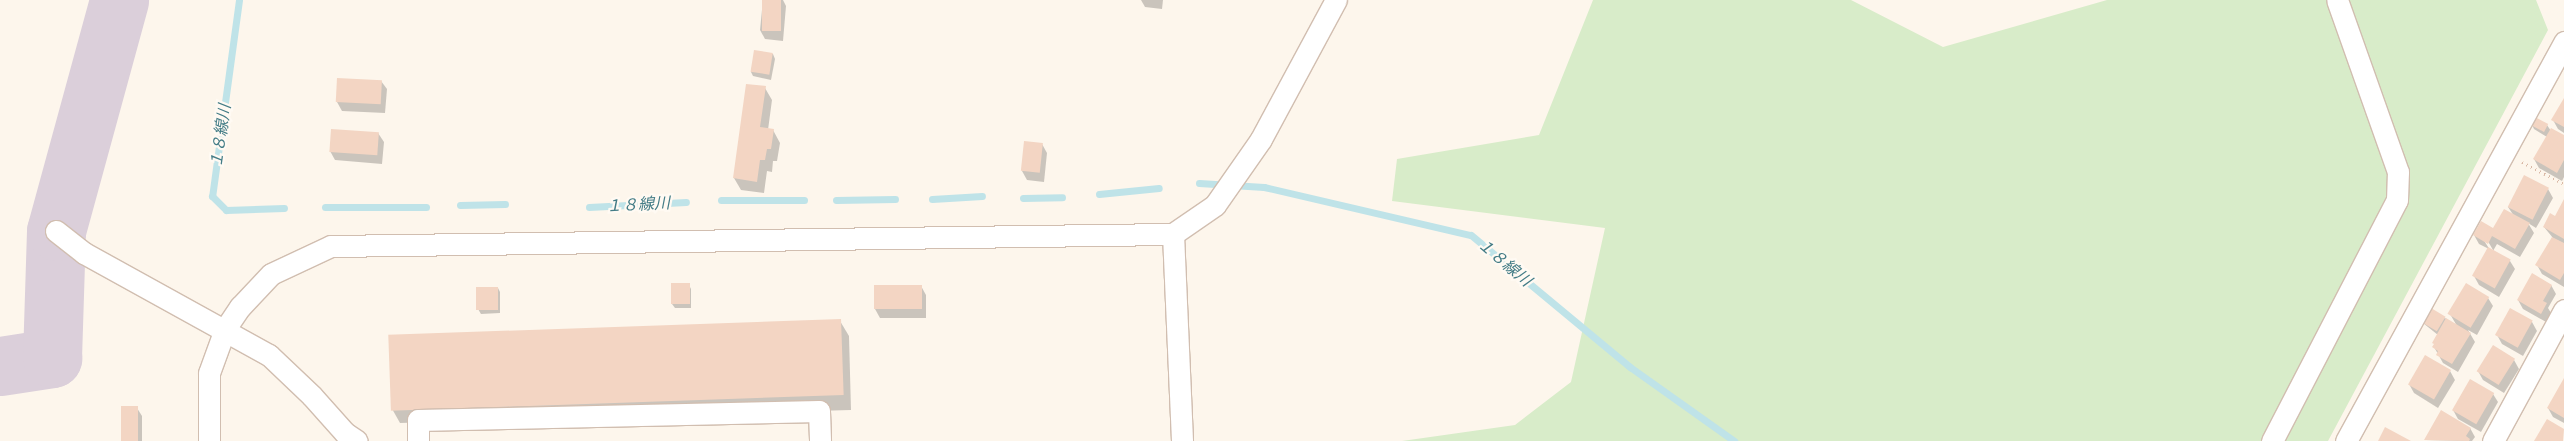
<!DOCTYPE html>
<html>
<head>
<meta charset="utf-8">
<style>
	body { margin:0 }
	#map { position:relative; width:2564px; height:441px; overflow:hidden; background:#fdf6ec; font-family:Manrope,"Noto Sans JP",sans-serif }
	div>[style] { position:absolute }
	.green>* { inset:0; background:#d8ecc9 }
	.shadow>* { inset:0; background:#0003 }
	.stream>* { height:7px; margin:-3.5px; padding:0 3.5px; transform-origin:3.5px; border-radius:3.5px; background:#bfe3e8 }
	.taxiway>* { height:59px; margin:-29.5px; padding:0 29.5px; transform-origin:29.5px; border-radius:29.5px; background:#dbcfda }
	.building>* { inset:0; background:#f3d5c3; transform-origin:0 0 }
	.path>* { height:3px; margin-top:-1.5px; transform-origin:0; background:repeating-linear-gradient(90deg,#d9b8a5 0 1px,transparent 0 5px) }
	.roads { filter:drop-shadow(1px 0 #d1beb0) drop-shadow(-1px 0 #d1beb0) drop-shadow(0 1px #d1beb0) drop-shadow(0 -1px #d1beb0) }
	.minor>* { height:21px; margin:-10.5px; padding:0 10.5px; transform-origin:10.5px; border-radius:10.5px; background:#fff }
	span { translate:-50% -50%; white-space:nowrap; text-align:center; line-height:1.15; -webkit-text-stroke:4.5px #fffaf3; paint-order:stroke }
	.water-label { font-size:16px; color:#437c86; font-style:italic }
</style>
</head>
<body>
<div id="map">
	<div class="green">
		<div style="clip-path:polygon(1593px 0,1851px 0,1943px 47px,2107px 0,2536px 0,2548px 30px,2328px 441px,1402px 441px,1515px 425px,1571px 382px,1605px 228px,1392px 201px,1397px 159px,1539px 135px)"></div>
	</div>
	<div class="shadow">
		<div style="clip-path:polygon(763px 0,783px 0,786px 6px,783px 41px,765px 39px,760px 30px)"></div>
		<div style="clip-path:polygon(1141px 0,1163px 0,1162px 9px,1145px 7px)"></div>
		<div style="clip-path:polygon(755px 51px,773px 54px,775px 59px,771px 80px,753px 76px,751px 72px)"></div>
		<div style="clip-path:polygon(381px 81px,387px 89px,385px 113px,342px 111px,337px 102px)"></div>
		<div style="clip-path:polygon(765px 88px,772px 100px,768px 130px,773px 130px,780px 143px,777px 161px,773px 161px,772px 172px,767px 171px,764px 193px,741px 190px,734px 178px)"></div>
		<div style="clip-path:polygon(2564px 101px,2564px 133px,2558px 129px,2553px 120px)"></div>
		<div style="clip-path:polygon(2535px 118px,2547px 125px,2551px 131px,2564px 137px,2564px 177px,2562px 181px,2539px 168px,2534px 159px,2547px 137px,2534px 129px,2532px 125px)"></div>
		<div style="clip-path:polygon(378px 133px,384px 142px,382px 164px,335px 160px,330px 151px)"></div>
		<div style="clip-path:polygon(1042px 144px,1047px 153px,1044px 182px,1027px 180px,1022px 171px)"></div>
		<div style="clip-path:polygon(evenodd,2548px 189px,2553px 198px,2536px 228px,2528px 223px,2534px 233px,2520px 257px,2497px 244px,2493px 251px,2510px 261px,2515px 269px,2499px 297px,2479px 285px,2474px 276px,2489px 249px,2479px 244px,2474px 235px,2494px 230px,2514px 216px,2508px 207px,2548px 189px,2486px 238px,2493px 250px,2490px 250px,2483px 239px,2486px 238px)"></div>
		<div style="clip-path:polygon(2564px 204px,2564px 287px,2542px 274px,2537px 265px,2553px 238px,2544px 227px,2555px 218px)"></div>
		<div style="clip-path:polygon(689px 285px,691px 289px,691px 308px,675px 308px,672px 304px)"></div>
		<div style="clip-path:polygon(2551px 285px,2556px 294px,2548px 308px,2551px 313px,2546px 322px,2523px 309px,2518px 300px)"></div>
		<div style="clip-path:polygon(875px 286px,921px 286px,926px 295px,926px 318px,880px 318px,875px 309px)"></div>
		<div style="clip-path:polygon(498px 288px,500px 292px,500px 313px,481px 314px,478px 309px)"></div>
		<div style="clip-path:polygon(2488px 298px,2493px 306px,2477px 335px,2468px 330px,2475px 342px,2458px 372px,2443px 363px,2434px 347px,2438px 335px,2423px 323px,2445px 318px,2457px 326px,2450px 314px)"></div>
		<div style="clip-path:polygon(2511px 310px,2532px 322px,2537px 331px,2523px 356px,2502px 344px,2497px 335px)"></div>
		<div style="clip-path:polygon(840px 321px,849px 336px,851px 410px,400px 423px,391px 407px)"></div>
		<div style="clip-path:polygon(2514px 360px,2519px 369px,2504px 393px,2483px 380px,2478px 371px)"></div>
		<div style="clip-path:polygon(2450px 371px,2455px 380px,2438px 408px,2414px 393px,2409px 384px)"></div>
		<div style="clip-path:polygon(2564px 382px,2564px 423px,2553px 417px,2548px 408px)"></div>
		<div style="clip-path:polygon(2493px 394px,2498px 402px,2481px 432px,2458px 419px,2453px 410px)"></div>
		<div style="clip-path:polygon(137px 408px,142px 416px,142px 441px,122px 441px)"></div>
		<div style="clip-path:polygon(2470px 428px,2475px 437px,2472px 441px,2426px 440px)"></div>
	</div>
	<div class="stream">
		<div style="left:239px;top:0;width:198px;rotate:97.8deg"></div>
		<div style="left:212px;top:196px;width:20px;rotate:45deg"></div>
		<div style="left:226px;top:210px;width:58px;rotate:-2deg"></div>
		<div style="left:1199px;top:183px;width:65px;rotate:3.5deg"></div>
		<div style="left:1264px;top:187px;width:212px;rotate:13.1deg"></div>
		<div style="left:1471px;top:235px;width:207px;rotate:39.7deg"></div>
		<div style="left:1630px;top:367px;width:128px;rotate:35.4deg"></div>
		<div style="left:1099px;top:194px;width:60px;rotate:-5.7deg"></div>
		<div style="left:1023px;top:198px;width:39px;rotate:-1deg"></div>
		<div style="left:932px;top:199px;width:50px;rotate:-3.4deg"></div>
		<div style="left:721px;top:200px;width:83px"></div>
		<div style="left:836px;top:200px;width:59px;rotate:-1deg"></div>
		<div style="left:460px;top:205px;width:45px;rotate:-1.3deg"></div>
		<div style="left:325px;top:207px;width:101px"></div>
		<div style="left:589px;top:207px;width:97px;rotate:-3deg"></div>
	</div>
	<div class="taxiway">
		<div style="left:0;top:366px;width:53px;rotate:-8.7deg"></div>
		<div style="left:52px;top:358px;width:127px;rotate:-88.2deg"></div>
		<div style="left:56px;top:231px;width:239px;rotate:-74.7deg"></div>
	</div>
	<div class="building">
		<div style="left:762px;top:0;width:19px;height:31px"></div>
		<div style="left:754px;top:50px;width:19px;height:22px;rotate:9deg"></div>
		<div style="left:337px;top:78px;width:45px;height:24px;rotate:3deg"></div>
		<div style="clip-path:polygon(746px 84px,766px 86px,760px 127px,774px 129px,771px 149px,767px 149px,765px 160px,760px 160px,757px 182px,733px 178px)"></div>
		<div style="clip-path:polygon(2564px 98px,2564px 127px,2551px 120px)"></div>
		<div style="left:2535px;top:117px;width:15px;height:9px;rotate:28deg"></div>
		<div style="clip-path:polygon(2551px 128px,2564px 135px,2564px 160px,2557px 173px,2533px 159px)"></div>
		<div style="left:331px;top:129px;width:48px;height:23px;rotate:4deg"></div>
		<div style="left:1024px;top:141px;width:19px;height:30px;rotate:6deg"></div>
		<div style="left:2524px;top:175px;width:28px;height:36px;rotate:27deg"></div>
		<div style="clip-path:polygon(2564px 199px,2564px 239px,2543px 227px,2550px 213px,2555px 216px)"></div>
		<div style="clip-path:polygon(2504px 209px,2530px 223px,2515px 249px,2492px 236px,2488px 244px,2473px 235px,2481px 221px,2493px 228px)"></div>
		<div style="clip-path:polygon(2552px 237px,2564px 243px,2564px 273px,2560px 280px,2535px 265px)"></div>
		<div style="left:2488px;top:247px;width:26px;height:33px;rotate:29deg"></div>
		<div style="clip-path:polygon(2532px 273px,2552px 285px,2543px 301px,2547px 303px,2541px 314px,2517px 300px)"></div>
		<div style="left:690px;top:283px;width:21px;height:19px;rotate:90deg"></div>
		<div style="left:2466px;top:283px;width:27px;height:36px;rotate:31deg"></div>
		<div style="left:874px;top:285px;width:48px;height:24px"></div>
		<div style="left:476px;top:287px;width:22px;height:23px"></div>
		<div style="left:2431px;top:308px;width:17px;height:17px;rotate:31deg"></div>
		<div style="left:2510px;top:308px;width:26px;height:31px;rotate:29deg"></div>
		<div style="clip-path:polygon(2446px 318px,2471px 333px,2452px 364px,2436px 355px,2438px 351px,2432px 347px,2434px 344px,2432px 343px)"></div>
		<div style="left:841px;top:319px;width:76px;height:453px;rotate:88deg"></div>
		<div style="left:2493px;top:345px;width:26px;height:31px;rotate:32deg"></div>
		<div style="left:2425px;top:355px;width:30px;height:34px;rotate:30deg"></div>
		<div style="clip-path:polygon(2564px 378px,2564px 418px,2547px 408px)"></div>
		<div style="left:2470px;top:379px;width:28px;height:36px;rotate:30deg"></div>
		<div style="left:138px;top:406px;width:35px;height:17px;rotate:90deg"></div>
		<div style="clip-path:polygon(2441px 410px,2471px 428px,2466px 436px,2470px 439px,2469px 441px,2424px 440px)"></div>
		<div style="clip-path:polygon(2547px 419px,2564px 429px,2563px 441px,2534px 441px)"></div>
		<div style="clip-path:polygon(2385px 427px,2411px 441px,2378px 441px)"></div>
	</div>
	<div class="path">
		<div style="left:2522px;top:162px;width:47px;rotate:27.6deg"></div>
	</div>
	<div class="roads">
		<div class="minor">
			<div style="left:56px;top:231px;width:36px;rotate:38deg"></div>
			<div style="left:84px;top:253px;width:211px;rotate:28.9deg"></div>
			<div style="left:269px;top:355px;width:59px;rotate:43.6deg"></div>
			<div style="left:312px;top:396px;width:50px;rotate:48.3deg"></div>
			<div style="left:345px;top:433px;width:14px;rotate:34deg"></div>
			<div style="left:1173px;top:234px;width:207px;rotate:87.5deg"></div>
			<div style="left:209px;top:441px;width:68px;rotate:-90deg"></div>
			<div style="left:209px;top:373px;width:47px;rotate:-70deg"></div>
			<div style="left:225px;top:329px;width:27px;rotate:-56deg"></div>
			<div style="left:240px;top:307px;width:45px;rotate:-46.8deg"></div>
			<div style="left:271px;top:274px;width:66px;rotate:-25deg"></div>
			<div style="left:331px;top:246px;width:842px;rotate:-0.82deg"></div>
			<div style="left:1173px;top:234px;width:51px;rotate:-34.6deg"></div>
			<div style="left:1215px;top:205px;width:80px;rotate:-55.1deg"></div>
			<div style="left:1261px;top:139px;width:158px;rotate:-61.7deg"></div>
			<div style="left:418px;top:441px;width:21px;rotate:-90deg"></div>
			<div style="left:418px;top:420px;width:401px;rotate:-1.3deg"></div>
			<div style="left:819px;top:411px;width:30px;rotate:88deg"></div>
			<div style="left:2272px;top:441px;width:271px;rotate:-62.6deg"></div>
			<div style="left:2397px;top:200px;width:28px;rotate:-88deg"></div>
			<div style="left:2398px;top:172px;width:182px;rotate:-109.5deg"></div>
			<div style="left:2346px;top:441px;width:455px;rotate:-61.3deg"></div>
			<div style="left:2493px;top:441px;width:149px;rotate:-61.5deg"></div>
		</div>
	</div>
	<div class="water-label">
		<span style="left:220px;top:136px;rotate:-82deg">１８線川</span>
		<span style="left:638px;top:204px;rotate:-3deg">１８線川</span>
		<span style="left:1505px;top:262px;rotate:40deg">１８線川</span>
	</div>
</div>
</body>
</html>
